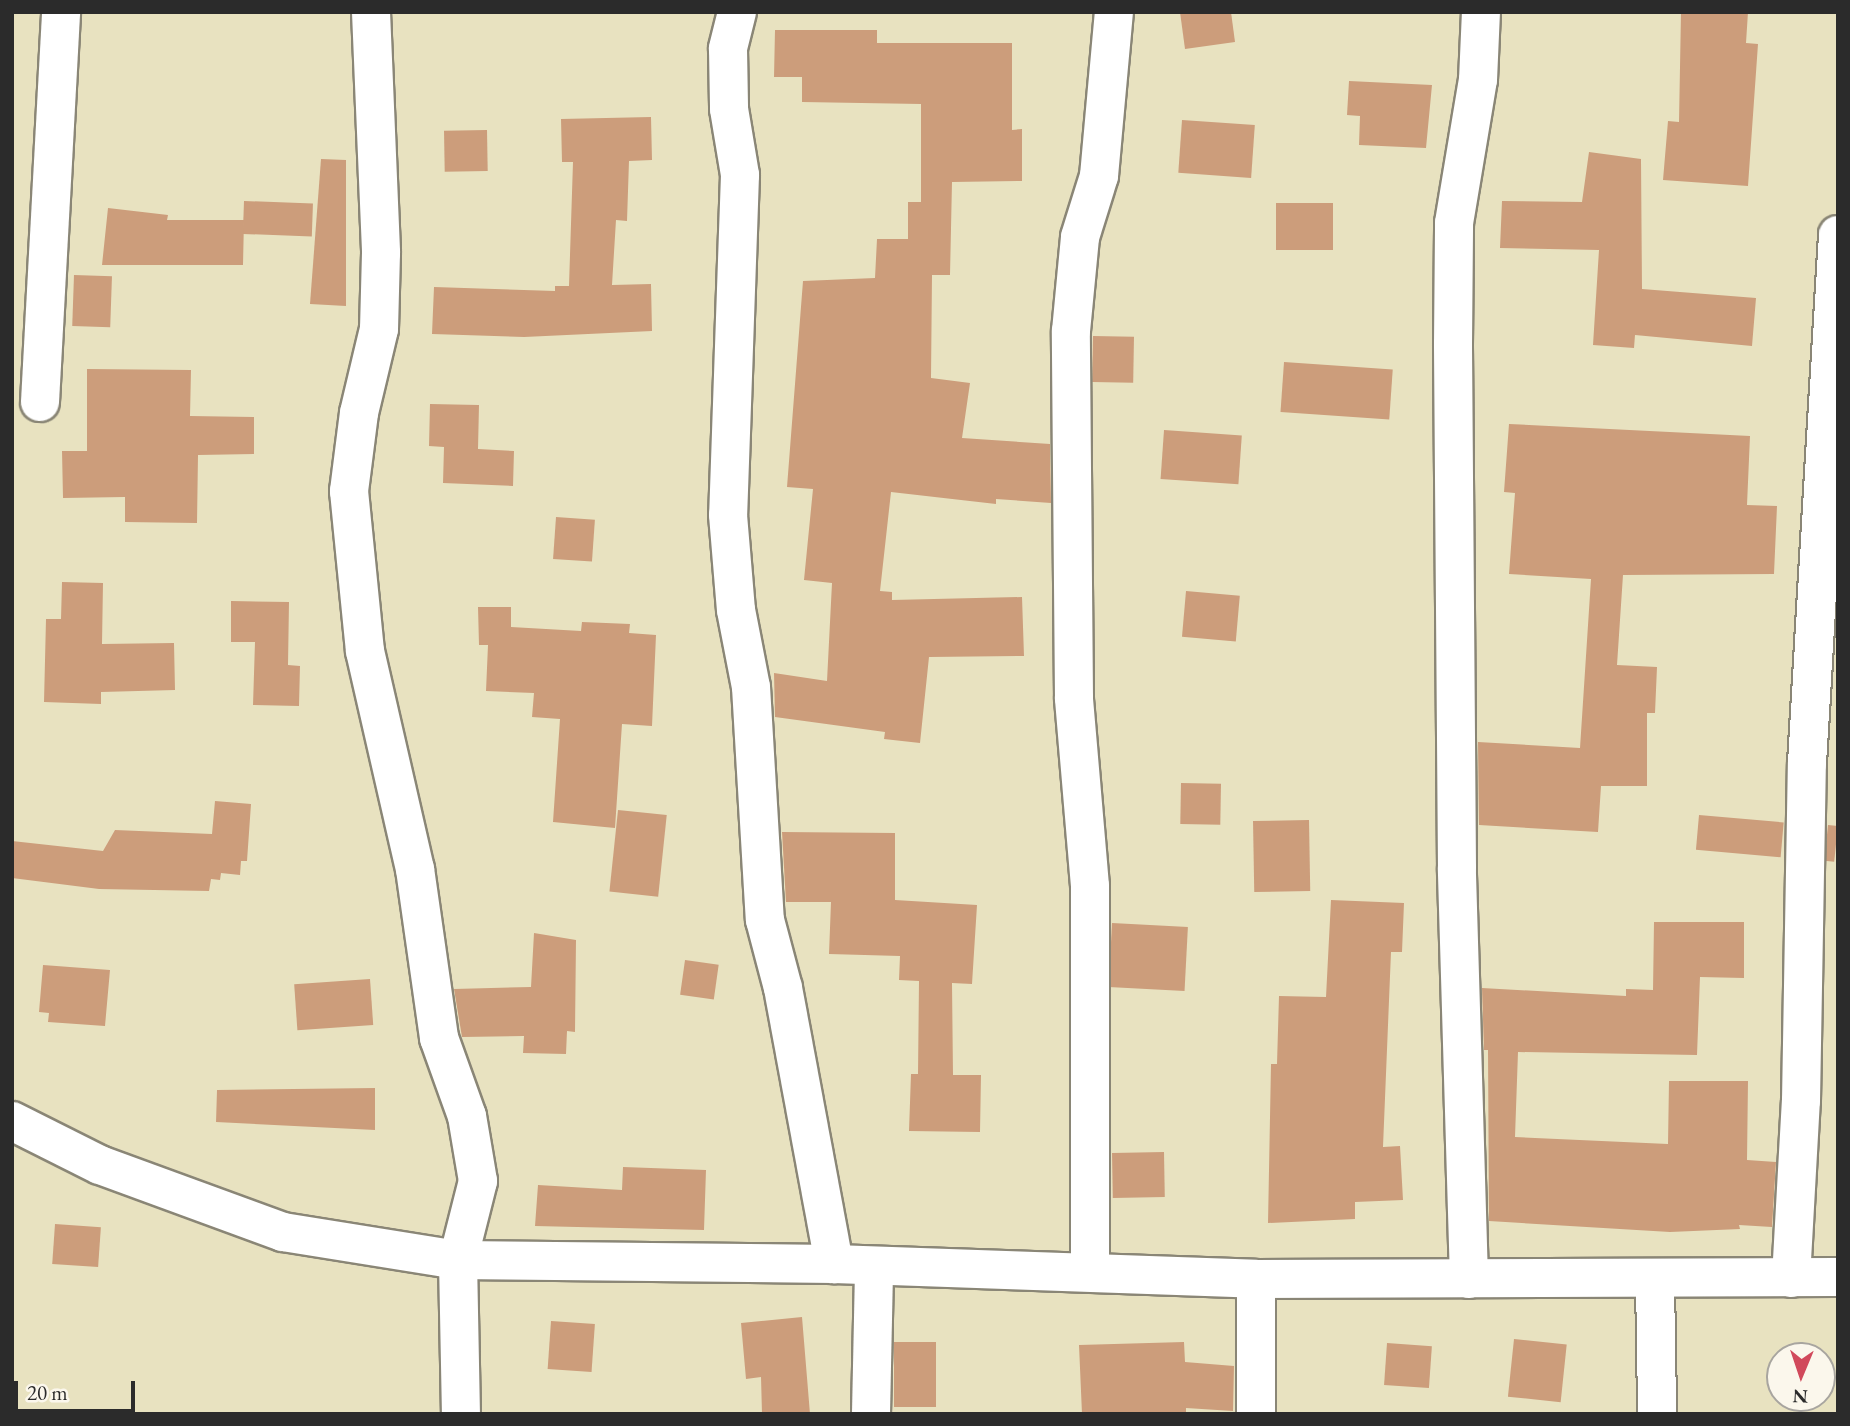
<!DOCTYPE html>
<html>
<head>
<meta charset="utf-8">
<style>
	body { margin:0 }
	#map { position:relative; width:1850px; height:1426px; overflow:hidden; background:#e8e2c0; font-family:"EB Garamond",serif }
	div>[style] { position:absolute }
	.building>* { inset:0; background:#cc9d7b; transform-origin:0 0 }
	.roads { filter:drop-shadow(2px 0 #8a8676) drop-shadow(-2px 0 #8a8676) drop-shadow(0 2px #8a8676) drop-shadow(0 -2px #8a8676) }
	.minor>* { height:38px; margin:-19px; padding:0 19px; transform-origin:19px; border-radius:19px; background:#fff }
	span { translate:-50% -50%; white-space:nowrap; text-align:center; line-height:1.15; -webkit-text-stroke:7px #fbf7ec; paint-order:stroke }
	.frame { position:absolute; inset:0; border:14px solid #2b2b2b; pointer-events:none }
	.north { position:absolute; left:1766px; top:1342px; width:70px; height:70px; box-sizing:border-box; background:#fbf7ec; border:2px solid #a8a59f; border-radius:50%; rotate:182deg; font-size:19px; font-weight:700; line-height:28px; text-align:center; color:#2b2b2b }
	.north::after { content:''; display:block; margin:auto; width:24px; height:32px; background:#d1495b; clip-path:polygon(50% 0,100% 100%,50% 72%,0 100%) }
	.scale { position:absolute; left:14px; top:1381px; width:121px; height:32px; box-sizing:border-box; border:4px solid #2b2b2b; border-top:0; padding-left:9px; font-size:21px; line-height:24px; white-space:nowrap; color:#2b2b2b; -webkit-text-stroke:5px #fbf7ec; paint-order:stroke }
</style>
</head>
<body>
<div id="map">
	<div class="building">
		<div style="clip-path:polygon(1180px 12px,1231px 12px,1235px 42px,1185px 49px)"></div>
		<div style="clip-path:polygon(1681px 12px,1748px 12px,1746px 43px,1758px 44px,1748px 186px,1663px 180px,1668px 121px,1679px 122px)"></div>
		<div style="clip-path:polygon(775px 30px,877px 30px,877px 43px,1012px 43px,1012px 130px,1022px 129px,1022px 181px,952px 182px,950px 275px,932px 275px,931px 378px,970px 383px,962px 438px,1050px 444px,1051px 503px,996px 499px,996px 504px,891px 492px,880px 591px,892px 592px,892px 600px,1022px 597px,1024px 656px,929px 657px,920px 743px,884px 739px,885px 732px,775px 717px,774px 673px,827px 681px,832px 583px,804px 580px,813px 489px,787px 487px,803px 281px,875px 278px,877px 239px,908px 239px,908px 202px,921px 202px,921px 104px,802px 102px,802px 77px,774px 77px)"></div>
		<div style="clip-path:polygon(1349px 81px,1432px 85px,1426px 148px,1359px 145px,1360px 116px,1347px 115px)"></div>
		<div style="clip-path:polygon(651px 117px,652px 160px,629px 161px,627px 221px,616px 220px,612px 285px,651px 284px,652px 331px,524px 337px,432px 334px,434px 287px,555px 291px,555px 286px,569px 286px,573px 162px,562px 162px,561px 119px)"></div>
		<div style="left:1182px;top:120px;width:73px;height:53px;rotate:4deg"></div>
		<div style="left:487px;top:130px;width:41px;height:43px;rotate:89deg"></div>
		<div style="clip-path:polygon(1589px 152px,1641px 159px,1642px 289px,1756px 298px,1752px 346px,1635px 335px,1634px 348px,1593px 345px,1599px 250px,1500px 248px,1502px 201px,1582px 202px)"></div>
		<div style="clip-path:polygon(321px 159px,346px 160px,346px 306px,310px 304px)"></div>
		<div style="left:244px;top:201px;width:69px;height:33px;rotate:2deg"></div>
		<div style="left:1276px;top:203px;width:57px;height:47px"></div>
		<div style="clip-path:polygon(108px 208px,168px 215px,167px 220px,244px 220px,243px 265px,102px 265px)"></div>
		<div style="left:74px;top:275px;width:38px;height:51px;rotate:2deg"></div>
		<div style="left:1093px;top:336px;width:41px;height:46px;rotate:1deg"></div>
		<div style="left:1284px;top:362px;width:109px;height:50px;rotate:4deg"></div>
		<div style="clip-path:polygon(87px 369px,191px 370px,190px 416px,254px 417px,254px 454px,198px 455px,197px 523px,125px 522px,125px 497px,63px 498px,62px 451px,87px 451px)"></div>
		<div style="clip-path:polygon(430px 404px,479px 405px,478px 449px,514px 451px,513px 486px,443px 483px,444px 447px,429px 446px)"></div>
		<div style="clip-path:polygon(1509px 424px,1750px 436px,1747px 505px,1777px 506px,1774px 574px,1623px 575px,1617px 665px,1657px 667px,1655px 713px,1647px 713px,1647px 786px,1601px 786px,1598px 832px,1479px 825px,1478px 742px,1580px 748px,1591px 579px,1509px 574px,1515px 493px,1504px 492px)"></div>
		<div style="left:1164px;top:430px;width:78px;height:49px;rotate:4deg"></div>
		<div style="left:556px;top:517px;width:39px;height:42px;rotate:4deg"></div>
		<div style="clip-path:polygon(62px 582px,103px 583px,102px 644px,174px 643px,175px 690px,101px 692px,101px 704px,44px 702px,46px 619px,61px 619px)"></div>
		<div style="left:1186px;top:591px;width:54px;height:46px;rotate:5deg"></div>
		<div style="clip-path:polygon(231px 601px,289px 602px,288px 665px,300px 666px,299px 706px,253px 705px,255px 642px,231px 642px)"></div>
		<div style="clip-path:polygon(478px 607px,511px 607px,511px 627px,581px 631px,582px 622px,630px 624px,629px 633px,656px 635px,652px 726px,622px 724px,615px 828px,553px 822px,560px 719px,532px 717px,534px 693px,486px 691px,488px 645px,479px 645px)"></div>
		<div style="left:1181px;top:783px;width:40px;height:41px;rotate:1deg"></div>
		<div style="clip-path:polygon(215px 801px,251px 804px,247px 861px,241px 861px,240px 875px,221px 873px,220px 880px,211px 879px,209px 891px,99px 889px,12px 878px,12px 841px,103px 851px,115px 830px,212px 834px)"></div>
		<div style="left:618px;top:810px;width:49px;height:82px;rotate:6deg"></div>
		<div style="left:1699px;top:815px;width:85px;height:35px;rotate:5deg"></div>
		<div style="left:1309px;top:820px;width:71px;height:56px;rotate:89deg"></div>
		<div style="left:1828px;top:825px;width:10px;height:36px;rotate:6deg"></div>
		<div style="clip-path:polygon(782px 832px,895px 833px,895px 900px,977px 905px,972px 984px,952px 983px,953px 1075px,981px 1075px,980px 1132px,909px 1131px,911px 1074px,918px 1074px,919px 981px,899px 980px,900px 956px,829px 954px,831px 902px,786px 902px)"></div>
		<div style="clip-path:polygon(1331px 900px,1404px 903px,1402px 952px,1391px 952px,1383px 1147px,1400px 1146px,1403px 1200px,1355px 1202px,1355px 1219px,1268px 1223px,1271px 1064px,1277px 1064px,1279px 996px,1326px 997px)"></div>
		<div style="clip-path:polygon(1654px 922px,1744px 922px,1744px 978px,1700px 977px,1697px 1055px,1518px 1052px,1515px 1137px,1668px 1144px,1669px 1081px,1748px 1081px,1747px 1160px,1776px 1162px,1772px 1227px,1739px 1225px,1740px 1229px,1670px 1232px,1489px 1221px,1488px 1050px,1484px 1050px,1482px 988px,1626px 996px,1626px 989px,1653px 990px)"></div>
		<div style="left:1112px;top:923px;width:76px;height:64px;rotate:3deg"></div>
		<div style="clip-path:polygon(534px 933px,576px 940px,575px 1032px,567px 1031px,566px 1054px,523px 1053px,524px 1036px,462px 1037px,454px 989px,531px 987px)"></div>
		<div style="left:685px;top:960px;width:34px;height:35px;rotate:8deg"></div>
		<div style="clip-path:polygon(43px 965px,110px 970px,105px 1026px,48px 1022px,49px 1013px,39px 1012px)"></div>
		<div style="left:370px;top:979px;width:46px;height:76px;rotate:86deg"></div>
		<div style="clip-path:polygon(375px 1088px,375px 1130px,216px 1122px,217px 1090px)"></div>
		<div style="left:1164px;top:1152px;width:45px;height:52px;rotate:89deg"></div>
		<div style="clip-path:polygon(623px 1167px,706px 1170px,704px 1230px,535px 1226px,538px 1185px,622px 1190px)"></div>
		<div style="left:55px;top:1224px;width:46px;height:40px;rotate:4deg"></div>
		<div style="clip-path:polygon(802px 1317px,810px 1414px,762px 1414px,761px 1377px,746px 1379px,741px 1323px)"></div>
		<div style="left:551px;top:1321px;width:44px;height:48px;rotate:4deg"></div>
		<div style="left:1514px;top:1339px;width:53px;height:58px;rotate:6deg"></div>
		<div style="left:936px;top:1342px;width:65px;height:42px;rotate:90deg"></div>
		<div style="clip-path:polygon(1184px 1342px,1185px 1362px,1234px 1366px,1233px 1411px,1186px 1408px,1186px 1414px,1082px 1414px,1079px 1345px)"></div>
		<div style="left:1387px;top:1343px;width:45px;height:42px;rotate:4deg"></div>
	</div>
	<div class="roads">
		<div class="minor">
			<div style="left:371px;top:12px;width:241px;rotate:87.6deg"></div>
			<div style="left:381px;top:253px;width:76px;rotate:91.5deg"></div>
			<div style="left:379px;top:329px;width:86px;rotate:103.4deg"></div>
			<div style="left:359px;top:413px;width:79px;rotate:97.3deg"></div>
			<div style="left:349px;top:491px;width:161px;rotate:84.3deg"></div>
			<div style="left:365px;top:651px;width:224px;rotate:77.1deg"></div>
			<div style="left:415px;top:869px;width:171px;rotate:81.9deg"></div>
			<div style="left:439px;top:1038px;width:83px;rotate:70.3deg"></div>
			<div style="left:467px;top:1116px;width:66px;rotate:80.4deg"></div>
			<div style="left:478px;top:1181px;width:81px;rotate:104.2deg"></div>
			<div style="left:458px;top:1260px;width:154px;rotate:88.9deg"></div>
			<div style="left:737px;top:12px;width:38px;rotate:104deg"></div>
			<div style="left:728px;top:49px;width:60px;rotate:89deg"></div>
			<div style="left:729px;top:109px;width:67px;rotate:80.5deg"></div>
			<div style="left:740px;top:175px;width:340px;rotate:92deg"></div>
			<div style="left:728px;top:515px;width:95px;rotate:85.2deg"></div>
			<div style="left:736px;top:610px;width:78px;rotate:79deg"></div>
			<div style="left:751px;top:687px;width:233px;rotate:86.6deg"></div>
			<div style="left:765px;top:920px;width:70px;rotate:75.2deg"></div>
			<div style="left:783px;top:988px;width:281px;rotate:79.5deg"></div>
			<div style="left:40px;top:402px;width:391px;rotate:-86.9deg"></div>
			<div style="left:12px;top:1121px;width:98px;rotate:26.6deg"></div>
			<div style="left:100px;top:1165px;width:195px;rotate:20.1deg"></div>
			<div style="left:283px;top:1232px;width:177px;rotate:9.1deg"></div>
			<div style="left:458px;top:1260px;width:376px;rotate:0.6deg"></div>
			<div style="left:834px;top:1264px;width:422px;rotate:2deg"></div>
			<div style="left:1256px;top:1279px;width:582px;rotate:-0.2deg"></div>
			<div style="left:1090px;top:1271px;width:385px;rotate:-90deg"></div>
			<div style="left:1090px;top:886px;width:189px;rotate:-94.9deg"></div>
			<div style="left:1074px;top:698px;width:367px;rotate:-90.5deg"></div>
			<div style="left:1071px;top:331px;width:94px;rotate:-84.5deg"></div>
			<div style="left:1080px;top:237px;width:64px;rotate:-72.7deg"></div>
			<div style="left:1099px;top:176px;width:165px;rotate:-84.8deg"></div>
			<div style="left:1791px;top:1278px;width:177px;rotate:-86.8deg"></div>
			<div style="left:1801px;top:1101px;width:338px;rotate:-89deg"></div>
			<div style="left:1807px;top:763px;width:529px;rotate:-86.64deg"></div>
			<div style="left:1469px;top:1279px;width:411px;rotate:-91.7deg"></div>
			<div style="left:1457px;top:868px;width:524px;rotate:-90.44deg"></div>
			<div style="left:1453px;top:344px;width:121px;rotate:-89.5deg"></div>
			<div style="left:1454px;top:223px;width:145px;rotate:-80.5deg"></div>
			<div style="left:1478px;top:80px;width:68px;rotate:-87.5deg"></div>
			<div style="left:1655px;top:1280px;width:134px;rotate:89.1deg"></div>
			<div style="left:871px;top:1414px;width:148px;rotate:-88.8deg"></div>
			<div style="left:1256px;top:1414px;width:135px;rotate:-90deg"></div>
		</div>
	</div>
	<div class="frame"></div>
	<div class="north">N</div>
	<div class="scale">20 m</div>
</div>
</body>
</html>
